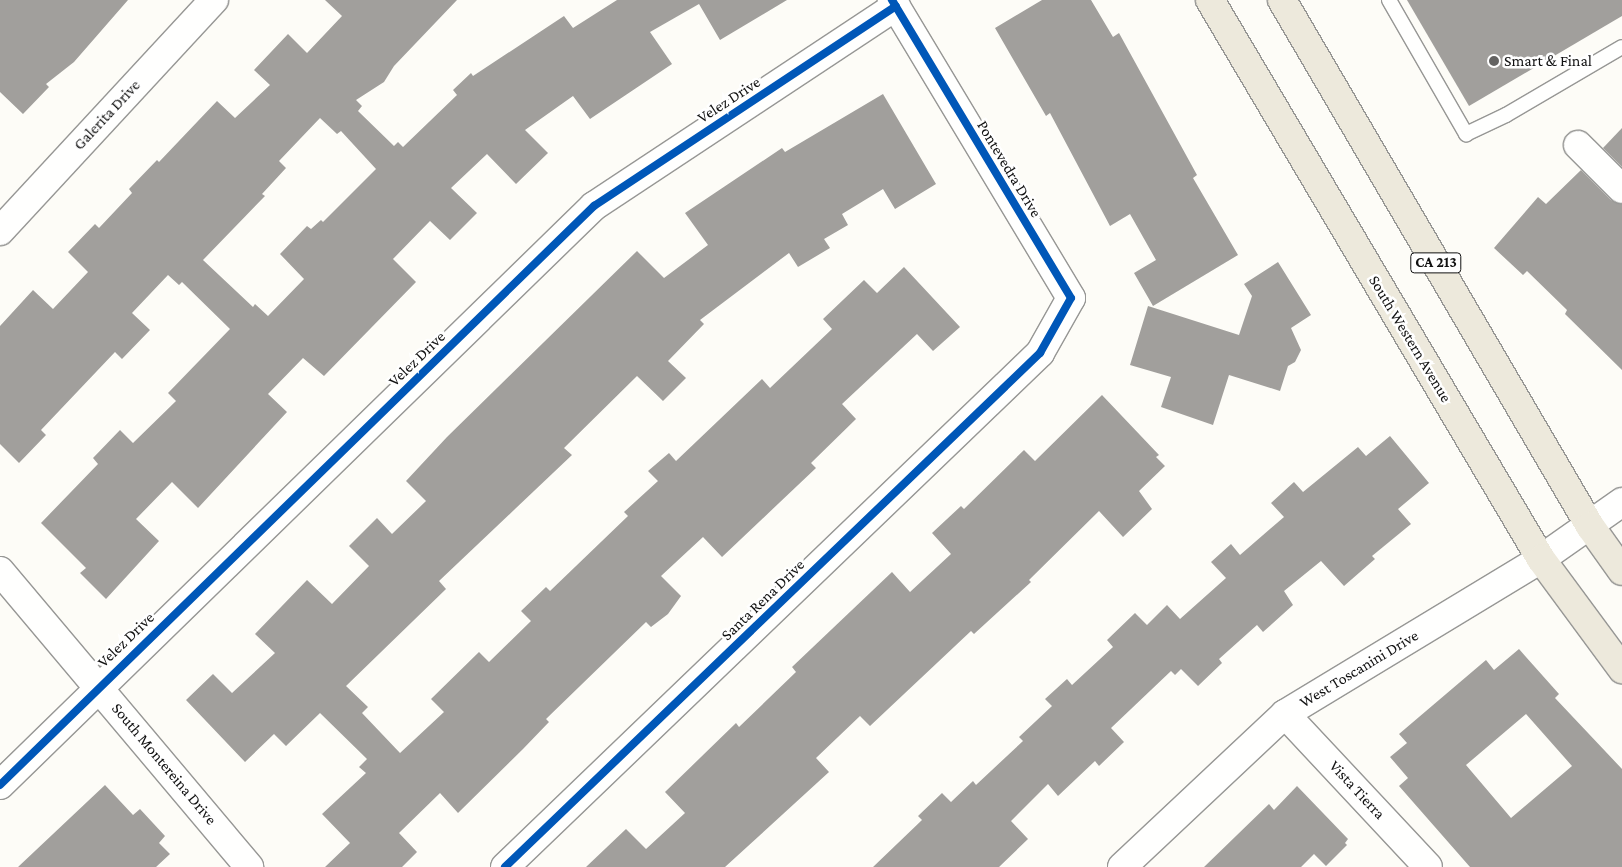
<!DOCTYPE html>
<html>
<head>
<meta charset="utf-8">
<style>
	body { margin:0 }
	#map { position:relative; width:1622px; height:867px; overflow:hidden; background:#fdfcf7; font-family:"Crimson Pro",serif }
	div>[style] { position:absolute }
	.building>* { inset:0; background:#a19f9c }
	.roads { filter:drop-shadow(1px 0 #979795) drop-shadow(-1px 0 #979795) drop-shadow(0 1px #979795) drop-shadow(0 -1px #979795) }
	.service>* { height:14px; margin:-7px; padding:0 7px; transform-origin:7px; border-radius:7px; background:#fffffe }
	.minor>* { height:28px; margin:-14px; padding:0 14px; transform-origin:14px; border-radius:14px; background:#fffffe }
	.primary>* { height:28px; margin:-14px; padding:0 14px; transform-origin:14px; border-radius:14px; background:#ede9dc }
	.cycleway>* { height:8px; margin:-4px; padding:0 4px; transform-origin:4px; border-radius:4px; background:#0057b8 }
	.dots>* { width:14px; height:14px; translate:-50% -50%; box-sizing:border-box; border:2px solid #fff; border-radius:50% }
	span { translate:-50% -50%; white-space:nowrap; text-align:center; line-height:1.15; -webkit-text-stroke:5px #fff; paint-order:stroke }
	.shield-label span { padding:1px 4px; background:#fff; border:1px solid; border-radius:4px; -webkit-text-stroke-width:0 }
	.shield-label { font-size:15px; color:#111; font-weight:700 }
	.poi-label { font-size:16px; color:#111 }
	.left { translate:0 -50%; text-align:left }
	.street-label { font-size:16px; color:#111 }
</style>
</head>
<body>
<div id="map">
	<div class="building">
		<div style="clip-path:polygon(0 0,128px 0,74px 62px,46px 84px,49px 87px,23px 114px,0 92px)"></div>
		<div style="clip-path:polygon(evenodd,325px 0,457px 0,394px 66px,384px 82px,356px 100px,362px 106px,358px 111px,394px 146px,398px 142px,403px 147px,457px 95px,453px 90px,471px 73px,473px 76px,564px 16px,573px 28px,617px 0,787px 0,720px 40px,699px 4px,650px 32px,672px 64px,590px 119px,573px 96px,525px 130px,548px 153px,516px 184px,487px 154px,451px 188px,477px 213px,450px 240px,430px 221px,393px 259px,416px 282px,324px 376px,303px 358px,268px 394px,287px 412px,198px 508px,172px 482px,136px 519px,159px 541px,106px 599px,80px 573px,86px 568px,41px 523px,98px 464px,93px 458px,120px 430px,133px 443px,176px 401px,168px 393px,230px 329px,182px 282px,179px 285px,168px 275px,132px 313px,150px 330px,122px 359px,115px 352px,41px 430px,46px 435px,19px 463px,0 444px,0 326px,33px 290px,53px 309px,88px 272px,68px 252px,95px 224px,99px 228px,132px 193px,129px 189px,157px 160px,159px 162px,217px 101px,235px 118px,270px 85px,254px 70px,288px 34px,307px 53px,342px 16px,325px 0,320px 118px,337px 134px,341px 131px,376px 169px,323px 222px,321px 220px,311px 229px,307px 226px,280px 254px,304px 279px,268px 316px,255px 304px,253px 307px,203px 260px,265px 196px,262px 194px,286px 168px,279px 161px,320px 118px)"></div>
		<div style="clip-path:polygon(1042px 0,1091px 0,1113px 37px,1119px 33px,1197px 175px,1193px 178px,1238px 255px,1153px 306px,1134px 273px,1156px 260px,1130px 214px,1110px 226px,1050px 113px,1046px 116px,995px 28px)"></div>
		<div style="clip-path:polygon(1407px 0,1622px 0,1622px 16px,1469px 106px)"></div>
		<div style="clip-path:polygon(883px 94px,936px 184px,895px 209px,883px 189px,842px 214px,848px 225px,824px 239px,830px 248px,798px 267px,789px 253px,700px 320px,704px 324px,668px 361px,686px 378px,663px 401px,637px 376px,564px 448px,572px 455px,439px 581px,446px 589px,346px 686px,368px 707px,362px 713px,400px 753px,444px 712px,431px 699px,479px 652px,489px 662px,531px 621px,521px 611px,546px 587px,550px 591px,628px 516px,624px 512px,658px 481px,648px 471px,669px 453px,676px 461px,762px 379px,770px 388px,832px 329px,823px 319px,864px 280px,877px 293px,904px 267px,960px 327px,933px 351px,917px 334px,842px 404px,856px 419px,811px 463px,816px 468px,722px 557px,703px 537px,661px 576px,681px 596px,668px 614px,651px 627px,646px 622px,546px 719px,549px 722px,523px 749px,458px 813px,440px 793px,399px 833px,417px 852px,402px 867px,325px 867px,350px 843px,322px 814px,366px 773px,359px 767px,367px 759px,320px 713px,286px 746px,274px 734px,245px 762px,186px 700px,213px 674px,232px 693px,275px 653px,255px 634px,307px 580px,332px 604px,369px 566px,349px 546px,377px 518px,392px 534px,426px 501px,406px 481px,447px 437px,637px 251px,664px 278px,708px 245px,685px 213px,782px 148px,785px 152px)"></div>
		<div style="clip-path:polygon(1622px 128px,1622px 167px,1603px 148px)"></div>
		<div style="clip-path:polygon(1581px 170px,1611px 200px,1622px 204px,1622px 370px,1565px 314px,1567px 310px,1527px 271px,1523px 275px,1494px 248px,1538px 197px,1546px 204px)"></div>
		<div style="clip-path:polygon(1278px 262px,1311px 315px,1291px 328px,1301px 350px,1295px 362px,1288px 366px,1280px 391px,1229px 375px,1213px 425px,1161px 407px,1171px 377px,1130px 365px,1148px 306px,1239px 335px,1252px 296px,1244px 284px)"></div>
		<div style="clip-path:polygon(1102px 395px,1159px 455px,1156px 457px,1165px 466px,1139px 491px,1152px 509px,1123px 537px,1099px 511px,1029px 580px,1031px 582px,974px 634px,971px 631px,870px 726px,860px 716px,816px 758px,829px 772px,725px 867px,586px 867px,626px 829px,646px 849px,685px 813px,665px 792px,736px 723px,739px 727px,796px 672px,792px 667px,892px 572px,910px 592px,951px 554px,932px 533px,961px 506px,964px 509px,1024px 450px,1035px 461px)"></div>
		<div style="clip-path:polygon(1390px 436px,1429px 483px,1398px 509px,1411px 524px,1372px 556px,1375px 559px,1344px 586px,1321px 561px,1284px 591px,1293px 605px,1263px 632px,1257px 625px,1219px 659px,1222px 663px,1198px 686px,1181px 669px,1175px 675px,1171px 671px,1111px 728px,1124px 742px,1099px 766px,1095px 761px,1058px 796px,1048px 784px,1011px 821px,1028px 839px,999px 867px,873px 867px,922px 820px,918px 816px,942px 793px,951px 802px,973px 781px,976px 785px,1023px 741px,1019px 737px,1052px 706px,1045px 699px,1067px 679px,1072px 685px,1113px 647px,1107px 640px,1135px 613px,1147px 625px,1167px 605px,1180px 619px,1226px 578px,1211px 562px,1231px 544px,1240px 555px,1284px 517px,1271px 503px,1294px 482px,1303px 492px,1358px 447px,1366px 456px)"></div>
		<div style="clip-path:polygon(evenodd,1519px 649px,1559px 694px,1555px 698px,1622px 769px,1622px 867px,1470px 867px,1399px 786px,1408px 778px,1390px 757px,1407px 743px,1399px 734px,1486px 660px,1494px 670px,1519px 649px,1526px 714px,1572px 766px,1511px 818px,1466px 765px,1526px 714px)"></div>
		<div style="clip-path:polygon(105px 785px,133px 815px,140px 809px,165px 836px,159px 843px,170px 854px,156px 867px,18px 867px)"></div>
		<div style="clip-path:polygon(1297px 786px,1348px 839px,1345px 843px,1347px 845px,1326px 866px,1314px 854px,1301px 867px,1204px 867px,1269px 804px,1274px 810px)"></div>
	</div>
	<div class="roads">
		<div class="service">
			<div style="left:1389px;top:0;width:155px;rotate:60.1deg"></div>
			<div style="left:1466px;top:134px;width:44px;rotate:-25.4deg"></div>
			<div style="left:1506px;top:115px;width:134px;rotate:-30.4deg"></div>
		</div>
		<div class="minor">
			<div style="left:1578px;top:145px;width:62px;rotate:45deg"></div>
			<div style="left:0;top:231px;width:315px;rotate:-47.2deg"></div>
			<div style="left:0;top:571px;width:387px;rotate:49.9deg"></div>
			<div style="left:1285px;top:714px;width:209px;rotate:46.9deg"></div>
			<div style="left:0;top:785px;width:830px;rotate:-44.27deg"></div>
			<div style="left:594px;top:206px;width:362px;rotate:-33.5deg"></div>
			<div style="left:505px;top:867px;width:742px;rotate:-43.85deg"></div>
			<div style="left:1040px;top:353px;width:63px;rotate:-60.6deg"></div>
			<div style="left:1071px;top:298px;width:348px;rotate:-121deg"></div>
			<div style="left:1122px;top:867px;width:224px;rotate:-43.2deg"></div>
			<div style="left:1285px;top:714px;width:299px;rotate:-31.2deg"></div>
			<div style="left:1541px;top:559px;width:99px;rotate:-35.1deg"></div>
		</div>
		<div class="primary">
			<div style="left:1210px;top:0;width:650px;rotate:59.37deg"></div>
			<div style="left:1541px;top:559px;width:137px;rotate:53.6deg"></div>
			<div style="left:1282px;top:0;width:610px;rotate:59.65deg"></div>
			<div style="left:1590px;top:526px;width:55px;rotate:54.6deg"></div>
		</div>
	</div>
	<div class="cycleway">
		<div style="left:0;top:785px;width:830px;rotate:-44.27deg"></div>
		<div style="left:594px;top:206px;width:362px;rotate:-33.5deg"></div>
		<div style="left:505px;top:867px;width:742px;rotate:-43.85deg"></div>
		<div style="left:1040px;top:353px;width:63px;rotate:-60.6deg"></div>
		<div style="left:1071px;top:298px;width:348px;rotate:-121deg"></div>
	</div>
	<div class="dots">
		<div style="left:1494px;top:61px;background:#646362"></div>
	</div>
	<div class="shield-label">
		<span style="left:1436px;top:263px">CA 213</span>
	</div>
	<div class="poi-label">
		<span class="left" style="left:1504px;top:61px">Smart &amp; Final</span>
	</div>
	<div class="street-label">
		<span style="left:729px;top:100px;rotate:-33deg">Velez Drive</span>
		<span style="left:107px;top:115px;rotate:-47deg">Galerita Drive</span>
		<span style="left:1009px;top:169px;rotate:59deg">Pontevedra Drive</span>
		<span style="left:1410px;top:339px;rotate:59deg">South Western Avenue</span>
		<span style="left:417px;top:359px;rotate:-44deg">Velez Drive</span>
		<span style="left:763px;top:600px;rotate:-44deg">Santa Rena Drive</span>
		<span style="left:126px;top:640px;rotate:-44deg">Velez Drive</span>
		<span style="left:1359px;top:669px;rotate:-31deg">West Toscanini Drive</span>
		<span style="left:164px;top:764px;rotate:50deg">South Montereina Drive</span>
		<span style="left:1357px;top:790px;rotate:47deg">Vista Tierra</span>
	</div>
</div>
</body>
</html>
